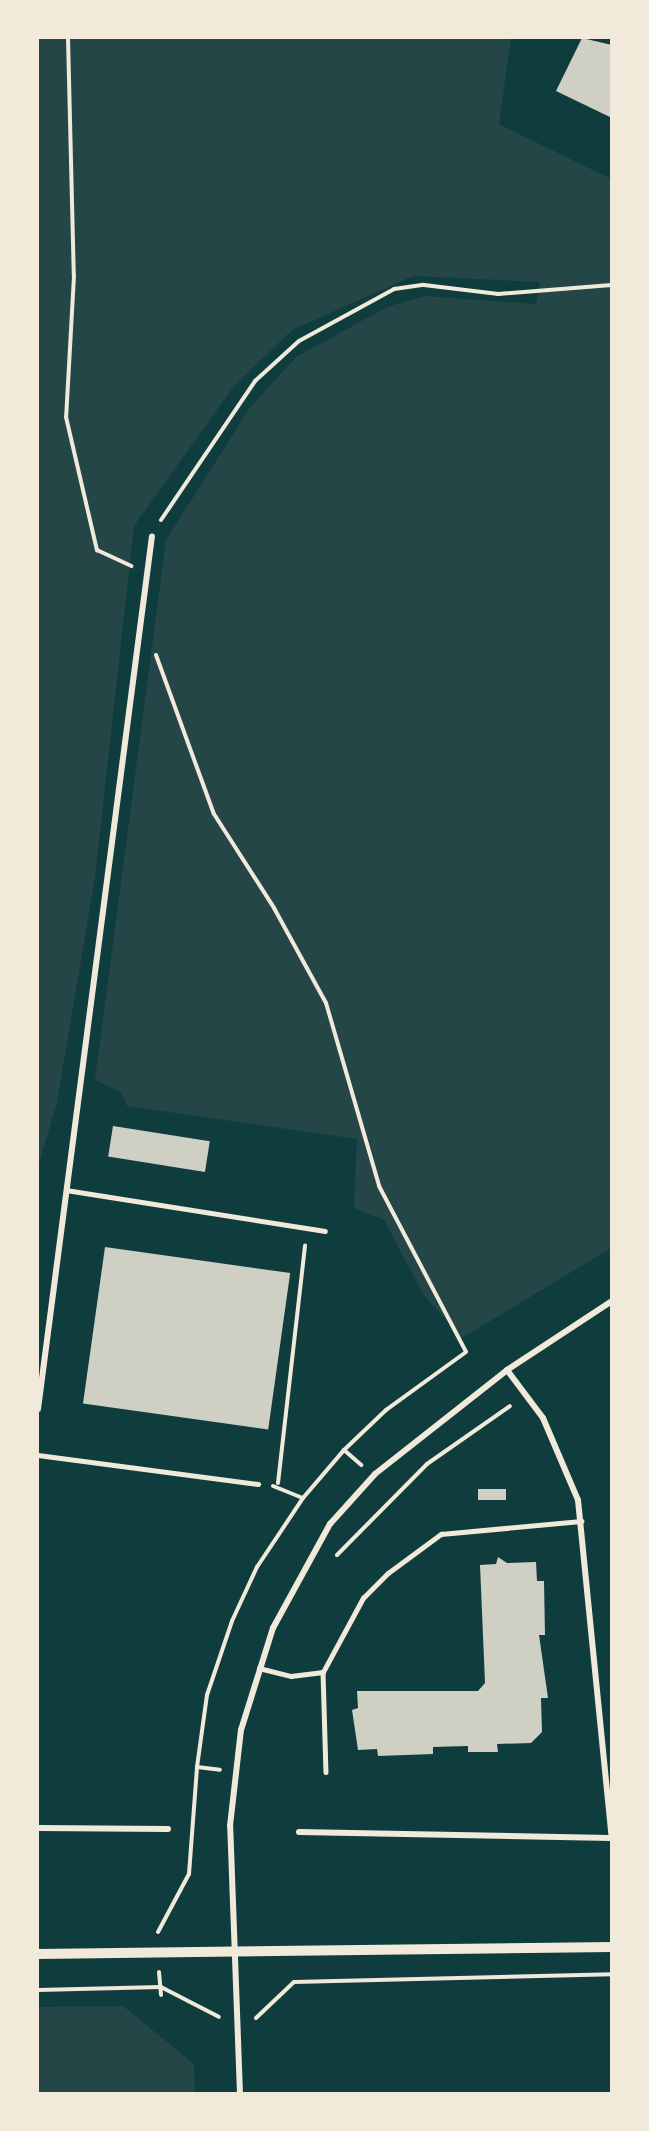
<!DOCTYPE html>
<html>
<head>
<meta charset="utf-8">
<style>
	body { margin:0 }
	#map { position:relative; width:649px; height:2131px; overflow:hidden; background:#0f3d3e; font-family:"PT Sans Narrow",sans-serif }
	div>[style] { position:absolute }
	.green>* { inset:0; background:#244646 }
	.building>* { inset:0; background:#cfcfc3; transform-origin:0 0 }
	.path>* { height:4px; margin:-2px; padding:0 2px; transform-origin:2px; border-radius:2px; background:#f1e9da }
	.service>* { height:4.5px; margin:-2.25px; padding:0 2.25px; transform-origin:2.25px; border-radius:2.25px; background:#f1e9da }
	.minor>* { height:6px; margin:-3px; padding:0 3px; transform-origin:3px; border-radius:3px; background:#f1e9da }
	.tertiary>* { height:10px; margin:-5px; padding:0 5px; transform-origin:5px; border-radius:5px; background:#f1e9da }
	span { translate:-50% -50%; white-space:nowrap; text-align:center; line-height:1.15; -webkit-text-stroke:6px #f1e9da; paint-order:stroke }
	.frame { position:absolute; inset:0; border:39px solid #f1e9da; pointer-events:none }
</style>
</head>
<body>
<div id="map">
	<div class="green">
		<div style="clip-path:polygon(38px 38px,511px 38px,499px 124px,611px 179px,611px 1248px,462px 1338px,423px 1294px,384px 1220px,354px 1208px,357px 1139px,127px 1106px,121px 1092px,95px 1080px,166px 540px,249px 409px,296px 357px,387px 307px,424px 296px,536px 304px,540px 282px,413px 276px,292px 330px,234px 386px,134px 526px,95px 878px,57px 1102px,38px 1167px)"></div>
		<div style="clip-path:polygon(123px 2006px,194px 2064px,195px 2093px,38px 2093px,38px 2007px)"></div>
	</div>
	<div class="building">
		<div style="clip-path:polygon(582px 38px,612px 45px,612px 118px,556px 91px)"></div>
		<div style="left:113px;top:1126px;width:98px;height:31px;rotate:9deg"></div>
		<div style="left:105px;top:1247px;width:187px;height:158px;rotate:8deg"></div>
		<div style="left:506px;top:1489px;width:11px;height:28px;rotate:90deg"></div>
		<div style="clip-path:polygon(498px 1557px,507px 1563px,536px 1562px,537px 1581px,544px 1581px,545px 1635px,539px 1635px,548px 1698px,541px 1698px,542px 1732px,531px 1743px,497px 1744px,498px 1752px,468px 1752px,468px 1746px,433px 1747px,433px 1754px,378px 1756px,377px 1749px,358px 1750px,352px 1710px,358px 1708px,357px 1691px,478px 1691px,485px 1683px,480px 1565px,496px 1564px)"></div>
	</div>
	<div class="path">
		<div style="left:68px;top:38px;width:238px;rotate:88.6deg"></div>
		<div style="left:74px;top:276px;width:141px;rotate:93.2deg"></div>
		<div style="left:66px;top:417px;width:137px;rotate:76.9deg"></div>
		<div style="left:97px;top:550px;width:38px;rotate:25deg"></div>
		<div style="left:161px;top:520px;width:168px;rotate:-55.9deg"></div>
		<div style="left:255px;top:381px;width:59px;rotate:-42.3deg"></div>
		<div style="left:299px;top:341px;width:108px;rotate:-28.7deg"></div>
		<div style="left:394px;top:289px;width:30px;rotate:-8deg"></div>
		<div style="left:424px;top:285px;width:75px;rotate:6.9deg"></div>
		<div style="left:498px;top:294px;width:114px;rotate:-4.5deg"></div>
		<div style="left:156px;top:655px;width:169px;rotate:70deg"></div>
		<div style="left:214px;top:814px;width:112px;rotate:57.4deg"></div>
		<div style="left:274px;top:908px;width:108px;rotate:61.3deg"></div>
		<div style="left:326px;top:1003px;width:191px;rotate:73.8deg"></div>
		<div style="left:379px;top:1186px;width:187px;rotate:62.3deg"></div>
		<div style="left:466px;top:1352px;width:99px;rotate:144.1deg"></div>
		<div style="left:386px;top:1410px;width:58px;rotate:136.4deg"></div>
		<div style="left:278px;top:1483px;width:239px;rotate:-83.5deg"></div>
		<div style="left:273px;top:1486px;width:32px;rotate:22deg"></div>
		<div style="left:303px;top:1498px;width:63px;rotate:-49.5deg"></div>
		<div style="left:344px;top:1450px;width:23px;rotate:41deg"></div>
		<div style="left:337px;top:1555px;width:128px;rotate:-45.3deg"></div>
		<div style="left:427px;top:1464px;width:101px;rotate:-34.9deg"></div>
		<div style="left:197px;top:1767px;width:73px;rotate:-82.1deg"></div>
		<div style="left:207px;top:1695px;width:78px;rotate:-71.3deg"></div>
		<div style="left:232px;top:1621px;width:60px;rotate:-65.2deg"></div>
		<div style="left:257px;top:1567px;width:83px;rotate:-56.3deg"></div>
		<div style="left:158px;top:1932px;width:66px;rotate:-61.9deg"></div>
		<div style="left:189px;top:1874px;width:107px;rotate:-85.7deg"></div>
		<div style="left:197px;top:1767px;width:23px;rotate:7deg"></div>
		<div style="left:159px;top:1972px;width:23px;rotate:85deg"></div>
		<div style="left:38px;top:1990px;width:123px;rotate:-1.4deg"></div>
		<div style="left:161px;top:1987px;width:65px;rotate:27.3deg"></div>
		<div style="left:256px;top:2018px;width:52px;rotate:-43.5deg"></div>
		<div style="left:294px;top:1982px;width:318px;rotate:-1.4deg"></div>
	</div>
	<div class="service">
		<div style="left:66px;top:1190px;width:262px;rotate:9deg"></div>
		<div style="left:38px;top:1455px;width:222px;rotate:7.5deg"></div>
		<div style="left:259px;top:1668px;width:33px;rotate:14deg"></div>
		<div style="left:291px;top:1676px;width:32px;rotate:-7deg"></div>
		<div style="left:323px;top:1672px;width:84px;rotate:-61.6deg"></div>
		<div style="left:363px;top:1598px;width:35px;rotate:-45deg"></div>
		<div style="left:388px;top:1573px;width:66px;rotate:-36.3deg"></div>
		<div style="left:441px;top:1534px;width:141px;rotate:-5.3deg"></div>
		<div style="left:323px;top:1672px;width:100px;rotate:88.3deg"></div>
	</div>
	<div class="minor">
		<div style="left:507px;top:1370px;width:60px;rotate:53.1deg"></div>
		<div style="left:543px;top:1418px;width:89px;rotate:66.9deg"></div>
		<div style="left:578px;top:1500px;width:340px;rotate:84.3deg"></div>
		<div style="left:38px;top:1409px;width:880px;rotate:-82.56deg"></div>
		<div style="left:38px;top:1828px;width:130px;rotate:0.4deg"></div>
		<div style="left:299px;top:1832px;width:311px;rotate:1.1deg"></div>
		<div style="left:240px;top:2094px;width:268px;rotate:-92.1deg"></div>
		<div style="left:230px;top:1826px;width:97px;rotate:-83.5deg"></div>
		<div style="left:241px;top:1730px;width:107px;rotate:-72.6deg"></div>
		<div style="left:273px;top:1628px;width:119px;rotate:-61.3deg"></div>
		<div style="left:330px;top:1524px;width:67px;rotate:-48deg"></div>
		<div style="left:375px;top:1474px;width:168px;rotate:-38.2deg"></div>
		<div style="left:507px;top:1370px;width:126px;rotate:-33.3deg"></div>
	</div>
	<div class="tertiary">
		<div style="left:38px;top:1954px;width:574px;rotate:-0.7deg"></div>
	</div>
	<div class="frame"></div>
</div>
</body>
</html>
